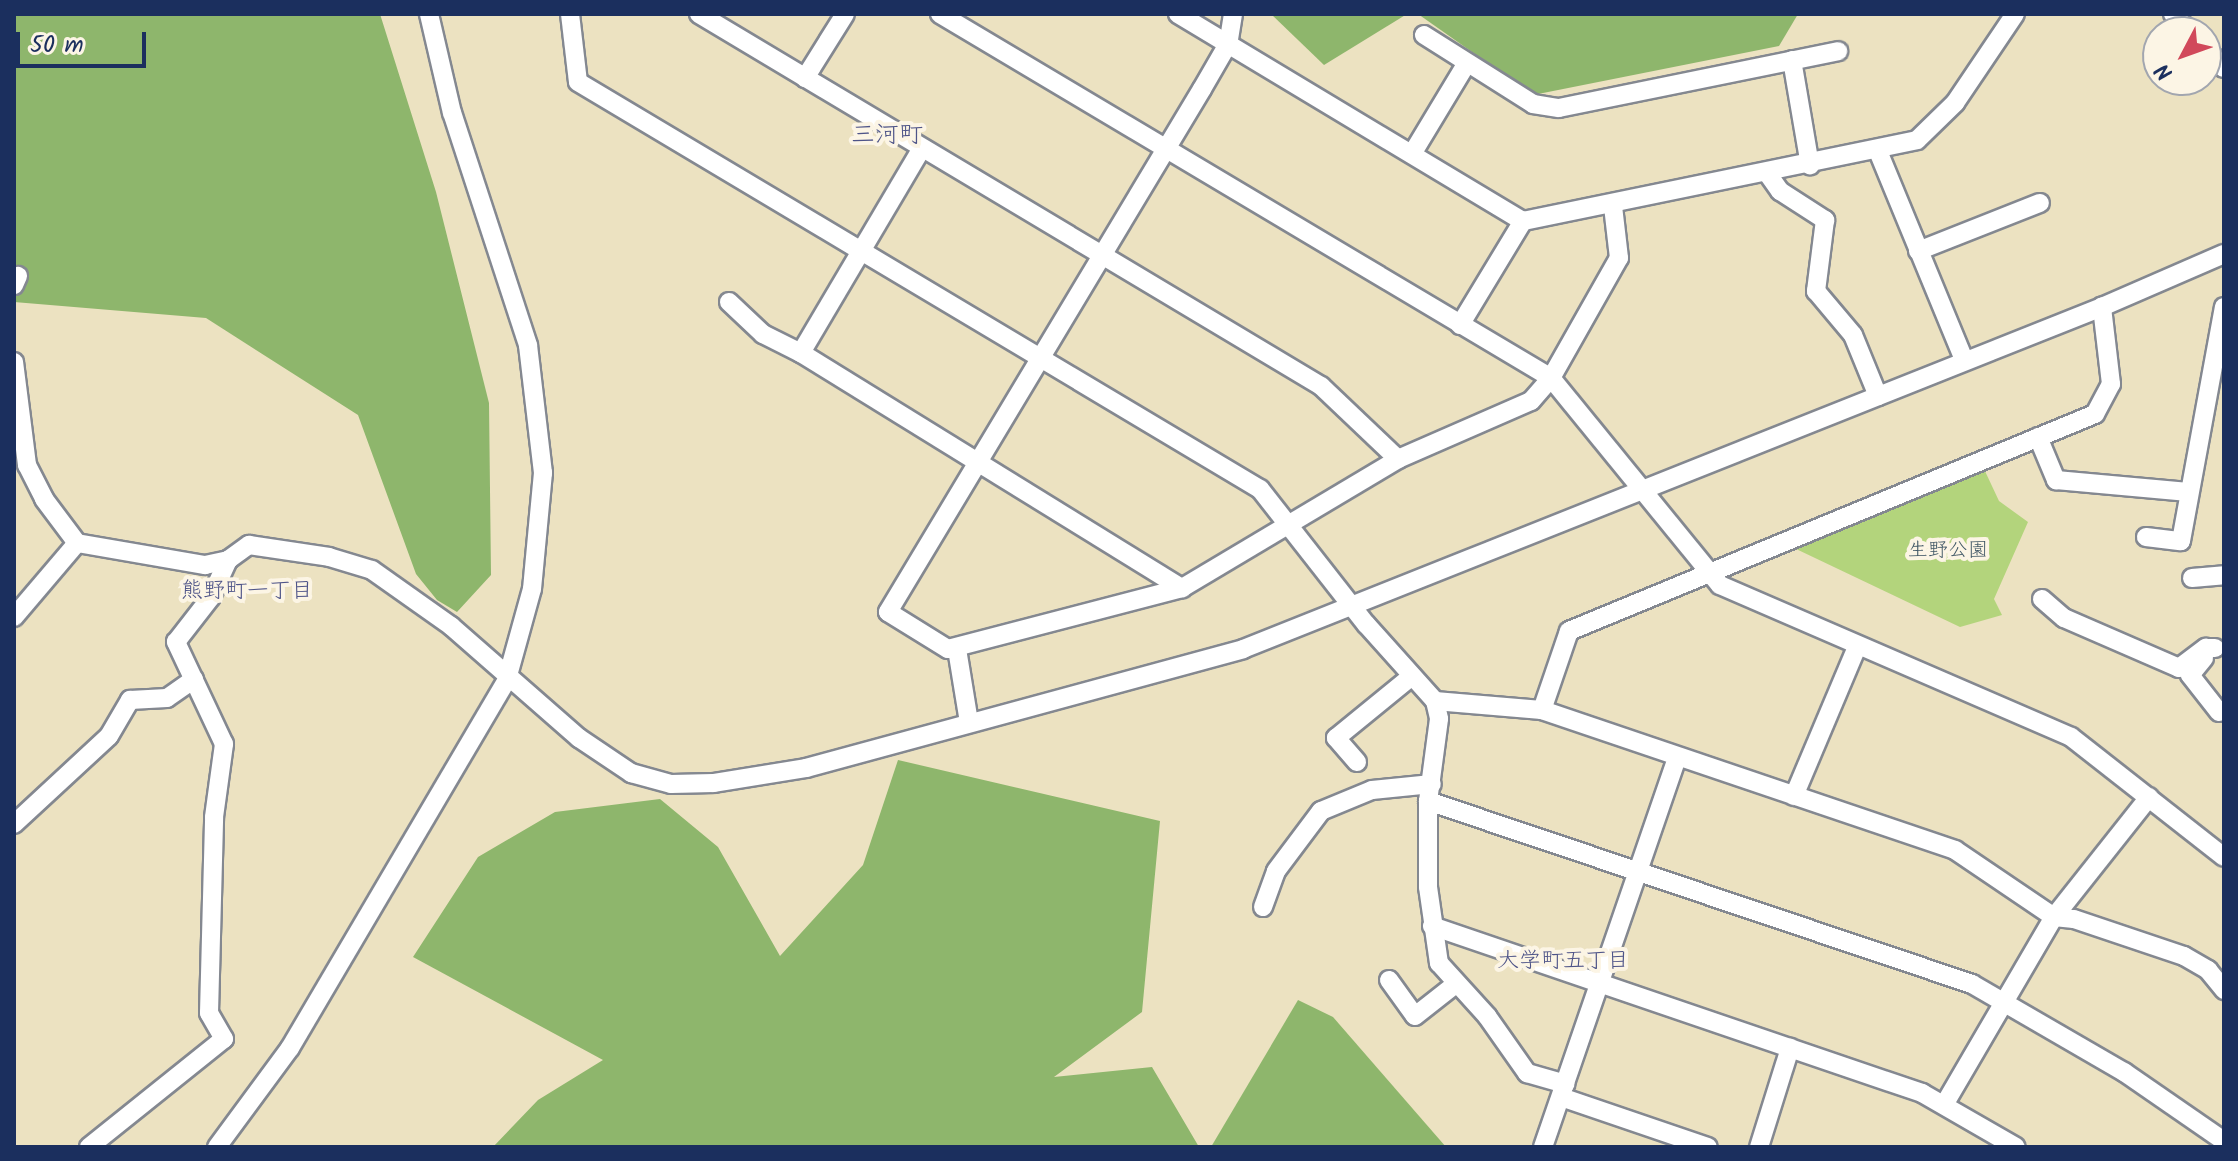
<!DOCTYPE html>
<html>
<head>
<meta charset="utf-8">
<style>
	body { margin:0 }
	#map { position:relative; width:2238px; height:1161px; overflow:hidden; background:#ece2c1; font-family:Kalam,"Klee One",sans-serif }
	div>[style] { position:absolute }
	.green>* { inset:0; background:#b3d47c }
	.forest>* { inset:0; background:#8eb66c }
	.roads { filter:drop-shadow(2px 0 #848890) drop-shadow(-2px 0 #848890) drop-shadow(0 2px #848890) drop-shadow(0 -2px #848890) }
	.minor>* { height:18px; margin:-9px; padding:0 9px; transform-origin:9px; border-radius:9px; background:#fff }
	span { translate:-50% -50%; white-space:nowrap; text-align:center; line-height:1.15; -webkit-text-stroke:8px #fcf5e5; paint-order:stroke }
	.park-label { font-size:20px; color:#415866 }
	.neighbourhood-label { font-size:22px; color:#4e5488 }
	.quarter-label { font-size:24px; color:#4e5488 }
	.frame { position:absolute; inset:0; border:16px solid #1b2f5e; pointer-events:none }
	.north { position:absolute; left:2142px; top:16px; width:80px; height:80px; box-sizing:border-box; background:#fcf5e5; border:2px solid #a2a6af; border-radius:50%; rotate:229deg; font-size:22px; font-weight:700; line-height:32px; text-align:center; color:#1b2f5e }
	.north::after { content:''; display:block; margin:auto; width:28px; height:36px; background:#d1495b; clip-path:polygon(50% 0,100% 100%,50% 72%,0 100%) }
	.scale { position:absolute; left:16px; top:32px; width:130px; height:36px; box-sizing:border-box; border:4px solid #1b2f5e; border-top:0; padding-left:10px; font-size:24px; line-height:28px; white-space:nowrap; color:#1b2f5e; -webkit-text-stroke:6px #fcf5e5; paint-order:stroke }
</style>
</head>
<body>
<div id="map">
	<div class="green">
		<div style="clip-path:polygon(1984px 469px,1999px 501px,2028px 522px,1994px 599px,2002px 615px,1960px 627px,1794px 548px)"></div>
	</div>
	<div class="forest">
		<div style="clip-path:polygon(14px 14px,380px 14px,436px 192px,489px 403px,491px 575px,457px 612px,437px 600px,416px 574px,358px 415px,206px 318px,14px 302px)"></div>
		<div style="clip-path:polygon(1271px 14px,1407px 14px,1324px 65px)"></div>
		<div style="clip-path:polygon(1418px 14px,1798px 14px,1779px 46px,1533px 95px)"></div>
		<div style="clip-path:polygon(898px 760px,1160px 821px,1142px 1012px,1054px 1077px,1152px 1067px,1199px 1147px,493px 1147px,538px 1100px,603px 1060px,413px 957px,478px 857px,555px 812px,660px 799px,718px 847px,780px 956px,863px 865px)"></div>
		<div style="clip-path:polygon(1298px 1000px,1333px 1017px,1446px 1147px,1211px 1147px)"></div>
	</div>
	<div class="roads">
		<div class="minor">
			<div style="left:570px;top:14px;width:68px;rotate:83.3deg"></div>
			<div style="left:578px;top:82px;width:794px;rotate:30.83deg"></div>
			<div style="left:1260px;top:489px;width:172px;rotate:51.9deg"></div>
			<div style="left:1366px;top:624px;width:103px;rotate:48.1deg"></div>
			<div style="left:1435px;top:701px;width:18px;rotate:77deg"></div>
			<div style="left:1439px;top:719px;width:83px;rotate:97.6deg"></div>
			<div style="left:1428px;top:801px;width:86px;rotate:90deg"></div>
			<div style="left:1428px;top:887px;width:77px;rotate:81.8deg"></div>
			<div style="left:1439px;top:963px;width:72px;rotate:47.8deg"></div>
			<div style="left:1487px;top:1016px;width:70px;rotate:54.9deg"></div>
			<div style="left:1527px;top:1073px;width:40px;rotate:16deg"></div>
			<div style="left:699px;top:14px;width:725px;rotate:30.88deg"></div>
			<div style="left:1321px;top:386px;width:106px;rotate:43.5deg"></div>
			<div style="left:940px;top:14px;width:711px;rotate:30.78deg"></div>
			<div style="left:1551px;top:378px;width:267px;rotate:50.8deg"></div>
			<div style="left:1720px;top:585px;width:382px;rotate:23.4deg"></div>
			<div style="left:2071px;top:737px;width:194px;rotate:38.1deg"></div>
			<div style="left:1178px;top:14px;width:402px;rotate:31deg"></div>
			<div style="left:1523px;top:221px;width:402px;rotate:-11.6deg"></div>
			<div style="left:1917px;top:140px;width:53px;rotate:-44.2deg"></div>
			<div style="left:1955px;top:103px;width:107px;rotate:-56deg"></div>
			<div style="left:1233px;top:14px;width:30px;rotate:99deg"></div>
			<div style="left:1228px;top:44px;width:52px;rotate:120deg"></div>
			<div style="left:1202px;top:89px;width:610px;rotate:120.98deg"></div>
			<div style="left:888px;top:612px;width:70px;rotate:31.7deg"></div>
			<div style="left:948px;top:649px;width:242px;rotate:-14.6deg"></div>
			<div style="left:1182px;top:588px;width:252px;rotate:-30.8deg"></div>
			<div style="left:1398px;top:459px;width:145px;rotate:-23.6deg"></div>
			<div style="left:1531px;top:401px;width:30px;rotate:-49deg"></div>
			<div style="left:1551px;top:378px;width:138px;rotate:-60.5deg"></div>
			<div style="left:1619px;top:258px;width:52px;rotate:-96.6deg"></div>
			<div style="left:2173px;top:14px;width:25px;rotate:47deg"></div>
			<div style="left:1424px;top:35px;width:129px;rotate:32.3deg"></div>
			<div style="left:1533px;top:104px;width:26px;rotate:9deg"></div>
			<div style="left:1559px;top:108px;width:285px;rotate:-11.5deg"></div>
			<div style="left:2206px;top:49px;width:26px;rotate:47deg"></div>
			<div style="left:1792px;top:60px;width:107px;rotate:80.3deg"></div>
			<div style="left:805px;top:78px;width:75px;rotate:-58deg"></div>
			<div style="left:922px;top:148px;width:238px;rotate:120.6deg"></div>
			<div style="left:801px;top:353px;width:448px;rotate:31.7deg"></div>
			<div style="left:1878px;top:151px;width:226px;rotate:67.6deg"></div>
			<div style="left:1412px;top:154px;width:106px;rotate:-58.9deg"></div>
			<div style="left:1768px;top:174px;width:21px;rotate:55deg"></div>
			<div style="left:1780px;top:191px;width:54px;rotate:32.8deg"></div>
			<div style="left:1825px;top:220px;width:72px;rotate:97.2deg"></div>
			<div style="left:1816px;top:291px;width:57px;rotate:49.9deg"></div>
			<div style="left:1853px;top:335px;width:66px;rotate:67.7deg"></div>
			<div style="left:1918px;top:251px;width:131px;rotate:-21.5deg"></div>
			<div style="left:14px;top:285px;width:10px;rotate:-66deg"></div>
			<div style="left:729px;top:302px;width:47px;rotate:43.3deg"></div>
			<div style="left:763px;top:334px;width:42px;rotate:26.6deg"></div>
			<div style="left:1460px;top:325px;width:122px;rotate:-58.8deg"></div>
			<div style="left:14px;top:362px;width:104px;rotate:82.8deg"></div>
			<div style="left:27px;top:465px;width:38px;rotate:63deg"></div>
			<div style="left:44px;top:499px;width:55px;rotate:53.1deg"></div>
			<div style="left:77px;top:543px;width:130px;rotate:9.8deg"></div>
			<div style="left:205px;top:565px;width:24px;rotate:-12deg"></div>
			<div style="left:228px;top:560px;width:26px;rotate:-36deg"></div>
			<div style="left:249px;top:545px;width:81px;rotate:8.5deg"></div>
			<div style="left:329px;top:557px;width:45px;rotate:16.8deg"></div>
			<div style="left:372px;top:570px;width:97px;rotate:35.3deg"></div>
			<div style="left:451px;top:626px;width:170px;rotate:41.2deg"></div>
			<div style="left:579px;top:738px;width:63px;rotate:33.9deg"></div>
			<div style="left:631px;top:773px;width:41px;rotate:15.4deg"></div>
			<div style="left:671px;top:784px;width:43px;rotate:-1.3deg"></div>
			<div style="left:714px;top:783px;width:93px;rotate:-9.3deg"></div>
			<div style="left:806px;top:768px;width:453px;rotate:-15.2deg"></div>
			<div style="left:1243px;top:649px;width:925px;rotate:-21.71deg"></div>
			<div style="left:2102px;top:307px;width:133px;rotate:-23.5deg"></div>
			<div style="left:2038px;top:437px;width:47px;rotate:67.3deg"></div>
			<div style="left:2056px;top:480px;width:133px;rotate:5.2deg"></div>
			<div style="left:2146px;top:537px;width:35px;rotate:7deg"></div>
			<div style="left:2181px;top:541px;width:238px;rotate:-79.6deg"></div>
			<div style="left:2192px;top:578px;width:32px;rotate:-5deg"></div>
			<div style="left:2042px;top:599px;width:29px;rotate:41deg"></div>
			<div style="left:2064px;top:618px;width:125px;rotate:23.5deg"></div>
			<div style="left:2179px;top:668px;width:34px;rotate:-37deg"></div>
			<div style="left:2206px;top:648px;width:9px"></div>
			<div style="left:14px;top:617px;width:97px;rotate:-49.6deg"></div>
			<div style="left:957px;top:649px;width:74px;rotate:80.7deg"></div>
			<div style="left:2204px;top:658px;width:22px;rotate:129deg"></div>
			<div style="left:2190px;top:675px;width:47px;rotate:51.9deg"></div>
			<div style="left:1435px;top:701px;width:107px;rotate:4.8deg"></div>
			<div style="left:1542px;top:710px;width:436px;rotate:18.7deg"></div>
			<div style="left:1955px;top:850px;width:120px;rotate:34.1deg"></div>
			<div style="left:2054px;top:917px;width:20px;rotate:6deg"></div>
			<div style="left:2074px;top:919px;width:116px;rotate:18.6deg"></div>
			<div style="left:2184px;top:956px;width:28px;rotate:30deg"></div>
			<div style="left:2208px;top:970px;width:26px;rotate:51deg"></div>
			<div style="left:1542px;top:710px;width:83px;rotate:-71.1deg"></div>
			<div style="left:1569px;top:631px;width:569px;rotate:-22.42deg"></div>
			<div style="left:2095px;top:414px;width:34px;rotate:-62deg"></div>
			<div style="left:2111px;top:384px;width:78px;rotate:-96.7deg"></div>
			<div style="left:1357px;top:762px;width:32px;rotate:-131deg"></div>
			<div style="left:1336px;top:738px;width:98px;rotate:-39.2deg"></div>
			<div style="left:1794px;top:796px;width:162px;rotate:-67.1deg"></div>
			<div style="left:1428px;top:801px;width:574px;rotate:18.59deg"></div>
			<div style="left:1972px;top:984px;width:176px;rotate:30.1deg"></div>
			<div style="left:2124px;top:1072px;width:121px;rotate:34.6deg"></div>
			<div style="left:14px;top:824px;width:129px;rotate:-42.8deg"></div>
			<div style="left:109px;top:736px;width:42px;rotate:-59.7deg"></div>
			<div style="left:130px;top:700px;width:37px;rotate:-3deg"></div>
			<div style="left:167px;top:698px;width:33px;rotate:-35deg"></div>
			<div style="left:1263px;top:907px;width:38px;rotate:-70deg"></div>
			<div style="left:1276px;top:871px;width:75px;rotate:-53.1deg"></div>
			<div style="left:1321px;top:811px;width:55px;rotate:-22.4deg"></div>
			<div style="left:1372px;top:790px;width:60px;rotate:-5.7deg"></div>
			<div style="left:1432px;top:926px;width:518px;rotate:18.82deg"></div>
			<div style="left:1922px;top:1093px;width:108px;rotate:29.9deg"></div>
			<div style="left:1389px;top:980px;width:44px;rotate:54.2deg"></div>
			<div style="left:1415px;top:1016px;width:53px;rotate:-38.2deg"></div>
			<div style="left:1561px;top:1097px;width:155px;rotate:18.8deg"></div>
			<div style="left:1944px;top:1105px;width:218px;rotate:-59.7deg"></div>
			<div style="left:2054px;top:917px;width:153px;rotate:-51.6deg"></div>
			<div style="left:89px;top:1147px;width:173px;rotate:-38.7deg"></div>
			<div style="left:224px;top:1039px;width:30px;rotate:-120deg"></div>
			<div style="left:209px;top:1013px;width:196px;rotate:-88.5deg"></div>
			<div style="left:214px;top:817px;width:74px;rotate:-82.2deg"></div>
			<div style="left:224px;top:744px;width:113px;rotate:-115.2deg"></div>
			<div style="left:176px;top:642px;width:57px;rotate:-52.1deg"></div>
			<div style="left:211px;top:597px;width:41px;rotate:-65.3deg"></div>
			<div style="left:217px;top:1147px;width:123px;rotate:-53.6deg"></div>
			<div style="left:290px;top:1048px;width:428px;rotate:-59.5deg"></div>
			<div style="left:507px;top:679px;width:93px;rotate:-74.5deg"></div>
			<div style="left:532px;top:589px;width:117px;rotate:-84.6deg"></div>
			<div style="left:543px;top:473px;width:129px;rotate:-96.7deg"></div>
			<div style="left:528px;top:345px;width:244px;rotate:-108.1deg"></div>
			<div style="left:452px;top:113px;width:102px;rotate:-103.1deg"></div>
			<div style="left:1543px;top:1147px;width:411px;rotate:-71deg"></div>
			<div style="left:1759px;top:1147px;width:104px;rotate:-72.6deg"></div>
		</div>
	</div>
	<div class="park-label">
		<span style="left:1948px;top:551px">生野公園</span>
	</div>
	<div class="neighbourhood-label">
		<span style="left:247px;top:592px">熊野町一丁目</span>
		<span style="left:1563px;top:962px">大学町五丁目</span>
	</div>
	<div class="quarter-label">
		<span style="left:887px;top:136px">三河町</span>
	</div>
	<div class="frame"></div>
	<div class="north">N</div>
	<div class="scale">50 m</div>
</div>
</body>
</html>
